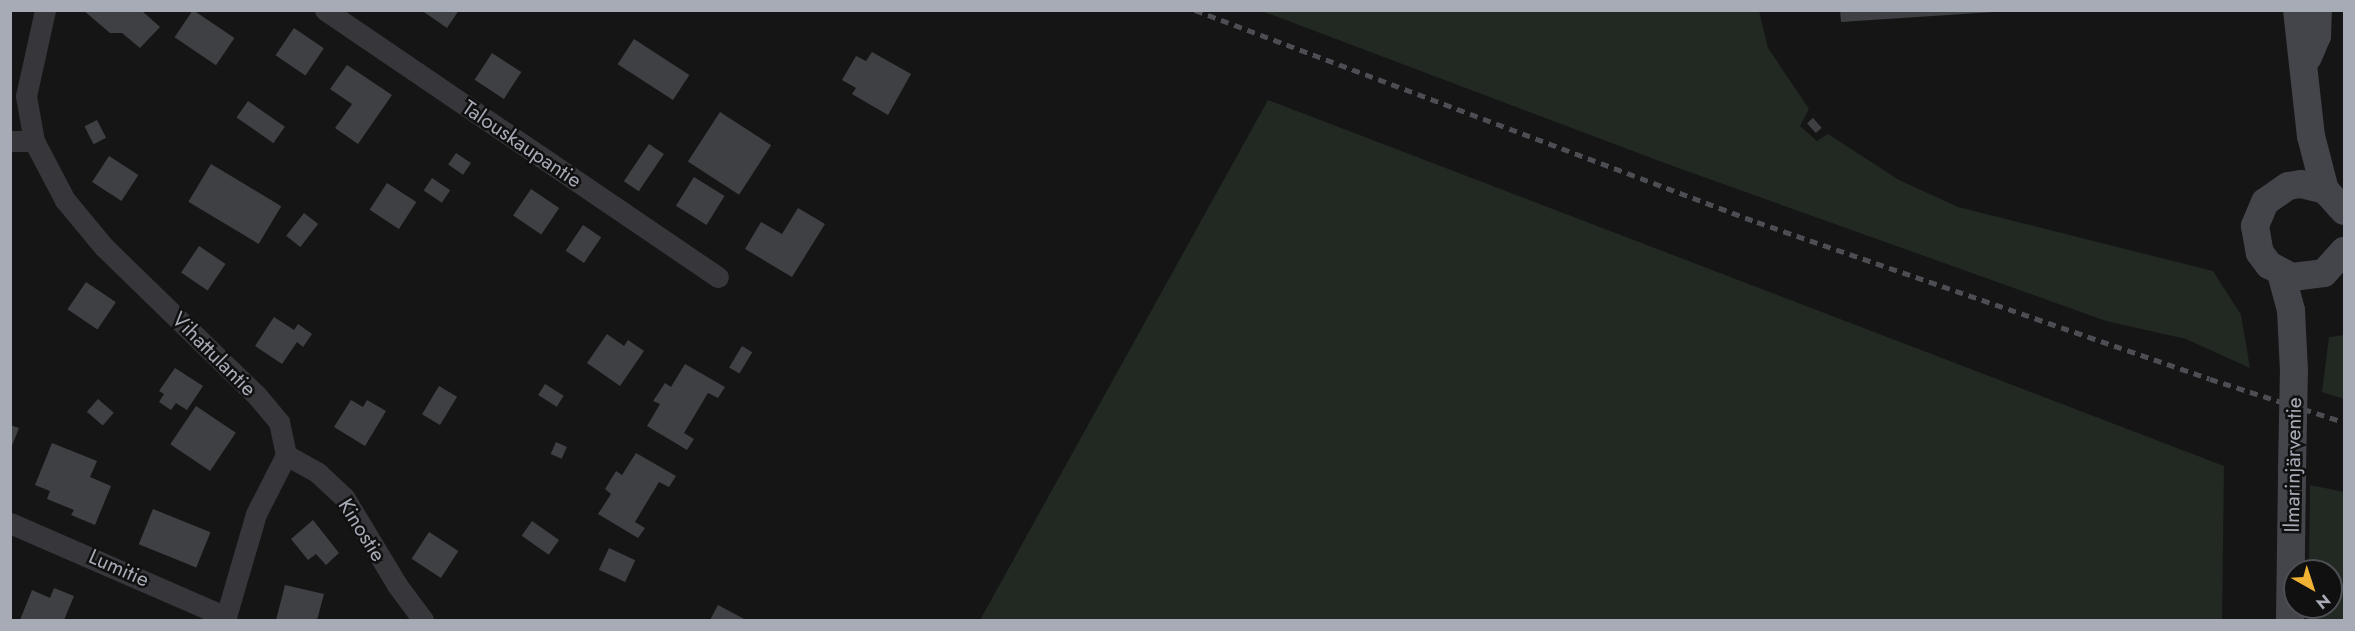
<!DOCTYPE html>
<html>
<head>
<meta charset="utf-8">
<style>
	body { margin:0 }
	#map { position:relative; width:2355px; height:631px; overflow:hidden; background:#151516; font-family:Jost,sans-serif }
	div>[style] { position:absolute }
	.green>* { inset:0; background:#212922 }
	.building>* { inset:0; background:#3f4043; transform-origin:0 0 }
	.minor>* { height:21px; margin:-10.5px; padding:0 10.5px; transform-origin:10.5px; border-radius:10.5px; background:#36363b }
	.secondary>* { height:28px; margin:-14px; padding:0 14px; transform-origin:14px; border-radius:14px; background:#44454b }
	.rail>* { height:4.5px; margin-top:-2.25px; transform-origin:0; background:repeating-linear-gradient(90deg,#4d4e54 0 8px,transparent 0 14px) }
	.secondary-bridge>* { height:28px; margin:-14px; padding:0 14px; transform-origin:14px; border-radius:14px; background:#44454b }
	span { translate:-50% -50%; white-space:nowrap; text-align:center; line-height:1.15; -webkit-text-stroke:5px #101011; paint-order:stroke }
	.street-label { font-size:21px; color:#a7abb6 }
	.frame { position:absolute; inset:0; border:12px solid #a7abb6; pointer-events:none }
	.north { position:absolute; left:2283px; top:559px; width:60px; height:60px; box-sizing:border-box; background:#101011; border:2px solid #4c4e53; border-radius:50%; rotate:141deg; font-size:16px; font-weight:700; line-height:24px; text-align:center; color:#a7abb6 }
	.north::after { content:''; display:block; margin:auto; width:21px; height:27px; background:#efb234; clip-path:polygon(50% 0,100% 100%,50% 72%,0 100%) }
</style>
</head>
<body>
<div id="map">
	<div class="green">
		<div style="clip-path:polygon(1262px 11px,1759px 11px,1768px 48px,1809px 109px,1800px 126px,1817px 141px,1828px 134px,1899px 180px,1958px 207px,2213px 271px,2241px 315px,2250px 368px,2186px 339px,2106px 321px,1670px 165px)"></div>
		<div style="clip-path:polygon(1268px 100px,2224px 466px,2222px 620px,980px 620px)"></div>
		<div style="clip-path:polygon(2344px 335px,2344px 399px,2322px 392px,2329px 337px)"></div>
		<div style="clip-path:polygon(2310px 485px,2344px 492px,2344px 620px,2308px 620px,2308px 607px,2331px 607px,2331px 571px,2309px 571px)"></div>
	</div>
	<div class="building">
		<div style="clip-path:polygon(83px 10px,141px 10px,160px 27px,140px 48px,122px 33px,110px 33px)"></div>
		<div style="left:193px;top:10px;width:50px;height:33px;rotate:34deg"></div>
		<div style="clip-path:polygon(421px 10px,459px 10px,447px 28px)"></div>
		<div style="clip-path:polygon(1840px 10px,1993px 10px,1993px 12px,1841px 22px)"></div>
		<div style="left:294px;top:28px;width:36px;height:33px;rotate:34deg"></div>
		<div style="left:634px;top:39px;width:66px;height:30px;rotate:33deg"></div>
		<div style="clip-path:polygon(872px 52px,911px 74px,888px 115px,852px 94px,856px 88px,842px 80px,856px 56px,866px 61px)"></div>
		<div style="left:492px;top:53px;width:35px;height:32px;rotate:33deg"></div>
		<div style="clip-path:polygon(347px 65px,392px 95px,358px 144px,335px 128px,352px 104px,330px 89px)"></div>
		<div style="left:248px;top:101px;width:45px;height:20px;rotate:35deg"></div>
		<div style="left:720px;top:112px;width:61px;height:59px;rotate:33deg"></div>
		<div style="left:1813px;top:118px;width:13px;height:8px;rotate:48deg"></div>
		<div style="left:97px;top:120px;width:20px;height:14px;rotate:63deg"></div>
		<div style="left:649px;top:144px;width:18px;height:45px;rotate:34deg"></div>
		<div style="left:456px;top:153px;width:18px;height:14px;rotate:34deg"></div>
		<div style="left:109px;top:156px;width:35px;height:31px;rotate:33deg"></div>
		<div style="left:211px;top:164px;width:82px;height:44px;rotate:31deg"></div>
		<div style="left:694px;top:177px;width:36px;height:34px;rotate:32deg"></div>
		<div style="left:432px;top:178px;width:22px;height:15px;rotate:34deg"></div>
		<div style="left:387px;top:183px;width:35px;height:32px;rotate:33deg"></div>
		<div style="left:531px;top:189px;width:34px;height:32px;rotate:34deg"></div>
		<div style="clip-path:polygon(798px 208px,825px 224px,792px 277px,745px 249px,761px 222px,782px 234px)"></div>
		<div style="left:304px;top:213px;width:18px;height:29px;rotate:38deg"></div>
		<div style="left:583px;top:225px;width:22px;height:31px;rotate:34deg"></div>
		<div style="left:199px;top:246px;width:32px;height:32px;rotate:34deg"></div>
		<div style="left:86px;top:282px;width:36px;height:33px;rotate:34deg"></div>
		<div style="clip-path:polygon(274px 317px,294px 330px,298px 324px,312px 334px,303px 347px,297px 342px,282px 364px,255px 346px)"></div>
		<div style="clip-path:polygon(607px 334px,624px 346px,628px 340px,644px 351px,620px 386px,587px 363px)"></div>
		<div style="left:742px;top:346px;width:12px;height:25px;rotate:31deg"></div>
		<div style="clip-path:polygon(685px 364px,725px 387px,718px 398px,708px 393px,684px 433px,694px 439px,687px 450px,647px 426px,660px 404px,653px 401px,665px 383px,671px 387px)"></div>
		<div style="clip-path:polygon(175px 368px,203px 386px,187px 410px,176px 403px,171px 410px,159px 402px,164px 394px,159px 391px)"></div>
		<div style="left:545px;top:384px;width:22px;height:13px;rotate:32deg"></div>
		<div style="left:439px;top:386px;width:21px;height:33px;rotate:31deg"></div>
		<div style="left:98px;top:399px;width:21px;height:17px;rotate:41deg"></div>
		<div style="clip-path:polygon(351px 400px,363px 407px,367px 400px,386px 411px,365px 446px,334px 427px)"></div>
		<div style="left:196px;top:406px;width:48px;height:46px;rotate:34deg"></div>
		<div style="clip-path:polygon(10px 425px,19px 428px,11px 448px,10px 448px)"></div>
		<div style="left:556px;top:442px;width:12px;height:13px;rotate:24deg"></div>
		<div style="clip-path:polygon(52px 443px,97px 461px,90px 477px,111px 486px,95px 525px,71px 515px,74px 510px,47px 499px,50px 491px,35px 485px)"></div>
		<div style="clip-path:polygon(636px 453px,676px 476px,669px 487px,659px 482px,635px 522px,645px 528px,638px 538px,598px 514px,611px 494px,605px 489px,616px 471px,622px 475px)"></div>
		<div style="left:153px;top:509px;width:62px;height:38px;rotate:22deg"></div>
		<div style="clip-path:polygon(313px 520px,339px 553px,326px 565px,316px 554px,308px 560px,291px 539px)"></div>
		<div style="left:532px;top:521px;width:33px;height:18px;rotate:35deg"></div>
		<div style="left:429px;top:532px;width:35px;height:32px;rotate:33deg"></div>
		<div style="left:609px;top:548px;width:29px;height:24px;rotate:25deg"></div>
		<div style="clip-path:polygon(285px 585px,324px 594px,317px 620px,276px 620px)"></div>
		<div style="clip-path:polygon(54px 588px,74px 596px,64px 620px,20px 620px,32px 590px,50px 598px)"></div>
		<div style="clip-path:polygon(718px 605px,746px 620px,710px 620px)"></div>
	</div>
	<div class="minor">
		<div style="left:325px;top:10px;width:475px;rotate:34.2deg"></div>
		<div style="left:10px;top:141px;width:24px"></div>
		<div style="left:34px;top:141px;width:67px;rotate:62.3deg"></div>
		<div style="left:65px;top:200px;width:61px;rotate:50.3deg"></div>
		<div style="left:104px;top:247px;width:215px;rotate:44.2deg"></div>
		<div style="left:258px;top:397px;width:33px;rotate:50deg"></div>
		<div style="left:279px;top:422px;width:34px;rotate:78deg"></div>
		<div style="left:286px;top:455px;width:66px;rotate:117deg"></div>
		<div style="left:256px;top:514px;width:110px;rotate:106.3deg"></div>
		<div style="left:34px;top:141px;width:46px;rotate:-100.1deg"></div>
		<div style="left:26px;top:96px;width:88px;rotate:-77.5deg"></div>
		<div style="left:286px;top:455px;width:37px;rotate:29deg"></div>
		<div style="left:318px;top:473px;width:35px;rotate:43deg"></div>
		<div style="left:344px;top:497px;width:103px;rotate:58.9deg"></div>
		<div style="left:397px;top:585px;width:44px;rotate:53.4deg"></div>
		<div style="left:10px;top:523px;width:236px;rotate:23.5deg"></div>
	</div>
	<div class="secondary">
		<div style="left:2297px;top:10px;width:127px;rotate:83.7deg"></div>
		<div style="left:2311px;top:136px;width:56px;rotate:75.5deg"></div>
		<div style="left:2308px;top:57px;width:23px;rotate:-67deg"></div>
		<div style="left:2317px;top:36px;width:26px;rotate:-88deg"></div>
		<div style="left:2344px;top:211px;width:28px;rotate:-132deg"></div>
		<div style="left:2325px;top:190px;width:25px;rotate:-166deg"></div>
		<div style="left:2301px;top:184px;width:13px;rotate:171deg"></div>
		<div style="left:2288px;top:186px;width:28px;rotate:145deg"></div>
		<div style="left:2265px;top:202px;width:26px;rotate:113deg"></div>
		<div style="left:2255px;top:226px;width:27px;rotate:80deg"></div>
		<div style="left:2260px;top:253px;width:15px;rotate:53deg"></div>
		<div style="left:2269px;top:265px;width:26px;rotate:28deg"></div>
		<div style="left:2292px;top:277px;width:32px;rotate:-7deg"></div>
		<div style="left:2324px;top:273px;width:30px;rotate:-48deg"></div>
		<div style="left:2281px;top:273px;width:38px;rotate:75deg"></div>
		<div style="left:2291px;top:310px;width:61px;rotate:87.2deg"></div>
		<div style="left:2290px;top:620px;width:149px;rotate:-89.2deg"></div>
	</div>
	<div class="rail">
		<div style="left:1195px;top:10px;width:601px;rotate:20.67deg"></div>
		<div style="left:1757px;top:222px;width:479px;rotate:19.1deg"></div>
		<div style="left:2210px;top:379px;width:141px;rotate:17.8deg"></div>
	</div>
	<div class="secondary-bridge">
		<div style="left:2292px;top:471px;width:100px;rotate:-88.9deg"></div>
	</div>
	<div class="street-label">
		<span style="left:522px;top:144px;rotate:34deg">Talouskaupantie</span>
		<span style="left:214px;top:354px;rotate:45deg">Vihattulantie</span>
		<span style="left:2293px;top:465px;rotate:-89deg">Ilmarinjärventie</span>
		<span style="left:362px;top:530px;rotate:58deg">Kinostie</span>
		<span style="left:119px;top:568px;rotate:24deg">Lumitie</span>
	</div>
	<div class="frame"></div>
	<div class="north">N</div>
</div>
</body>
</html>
